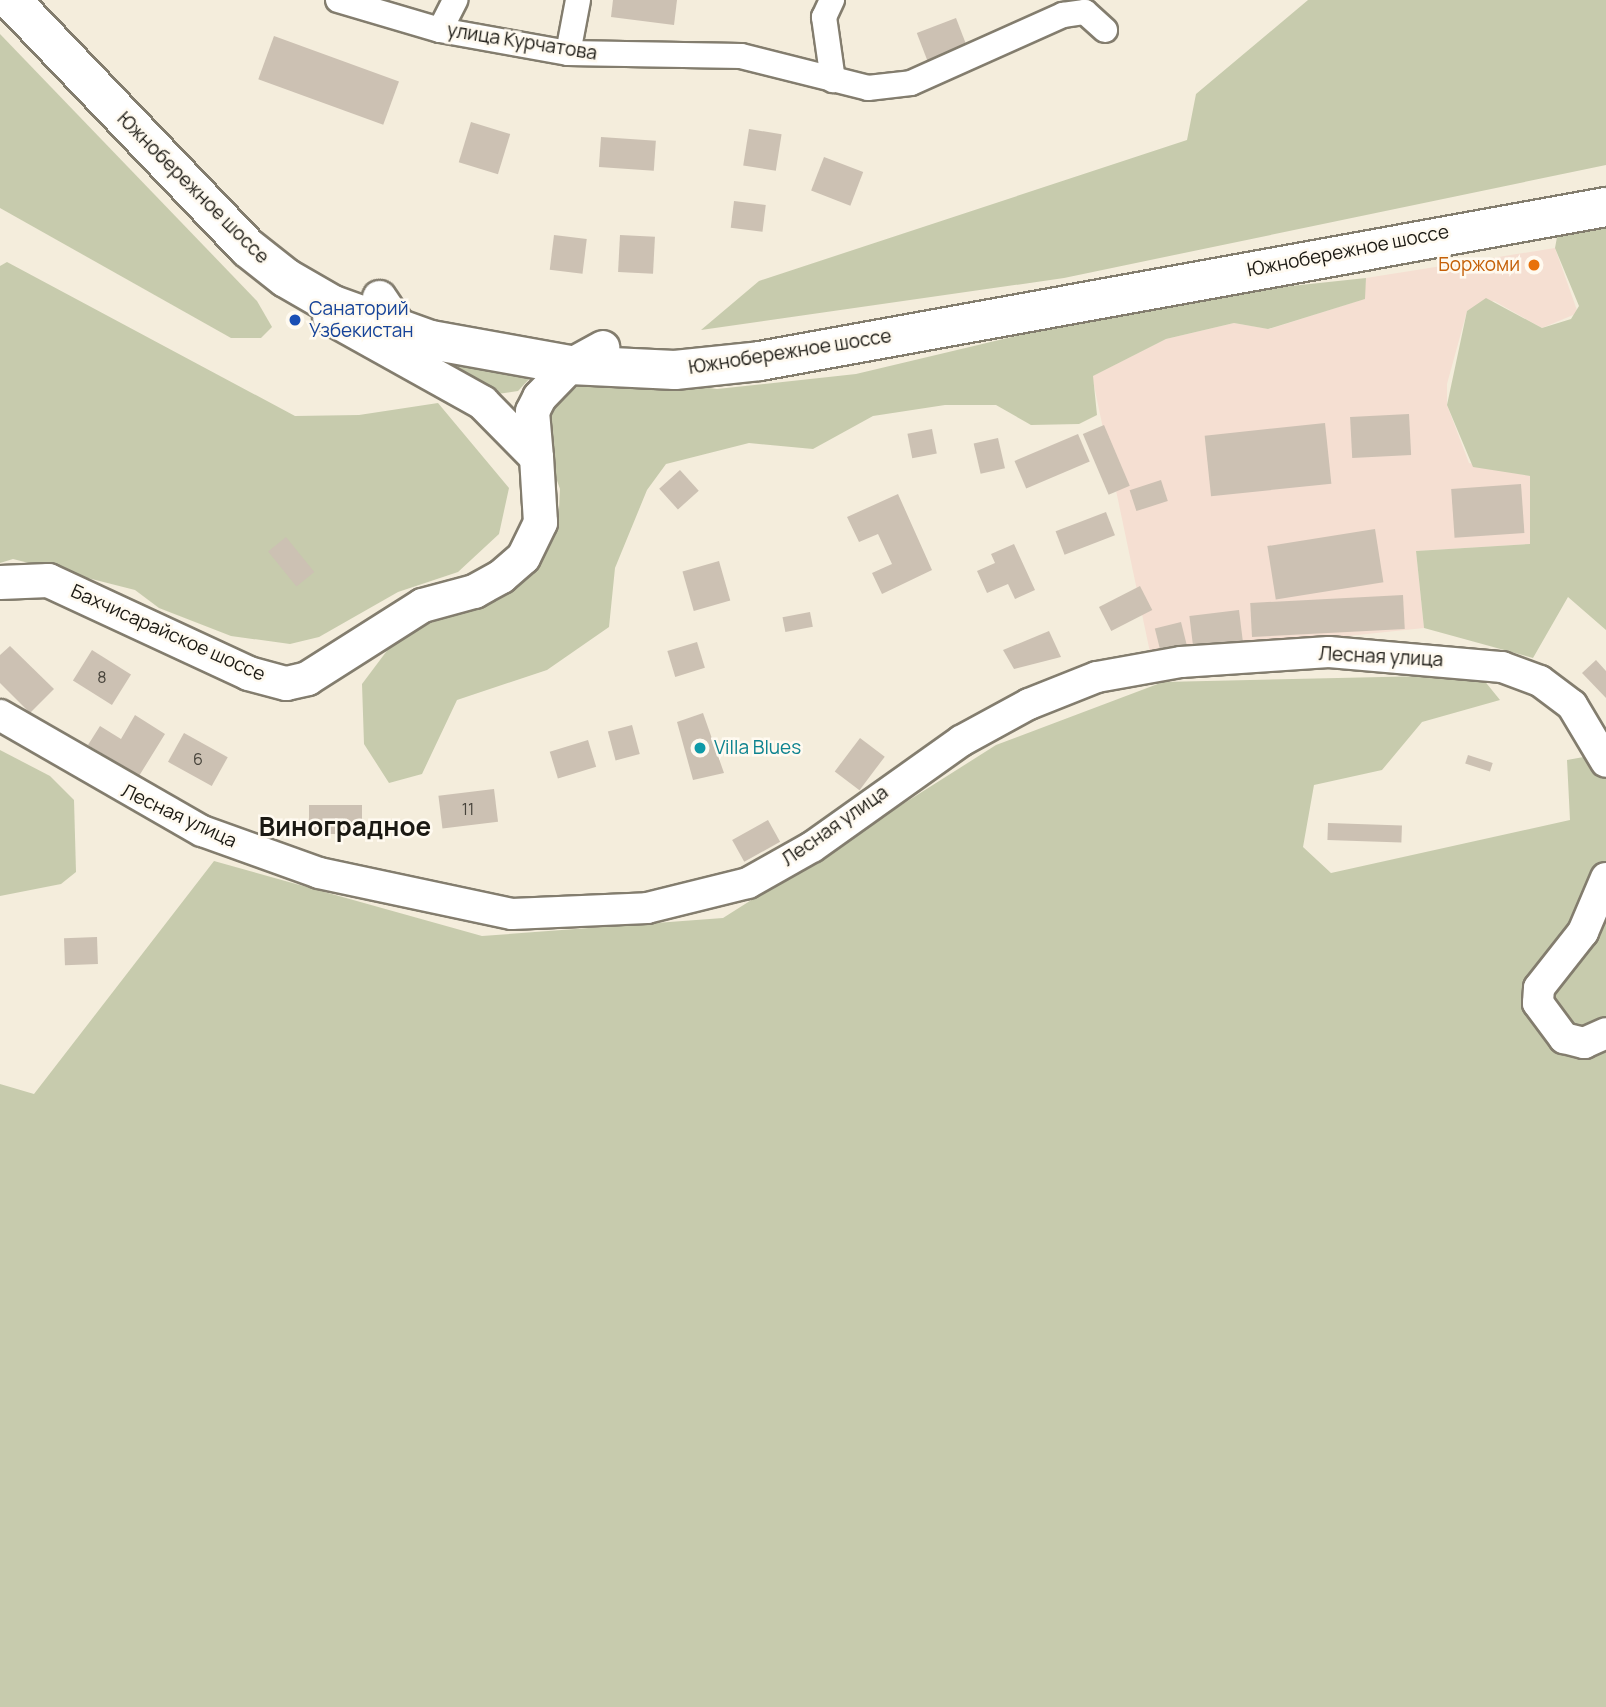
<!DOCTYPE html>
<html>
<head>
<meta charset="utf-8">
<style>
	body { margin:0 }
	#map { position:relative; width:1606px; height:1707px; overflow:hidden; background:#f4eddc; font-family:Manrope,sans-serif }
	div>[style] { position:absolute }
	.industrial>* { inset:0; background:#f5dfd2 }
	.green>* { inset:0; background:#c7cbad }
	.building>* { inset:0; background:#ccc1b3; transform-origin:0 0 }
	.roads { filter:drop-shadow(2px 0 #837d6e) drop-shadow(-2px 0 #837d6e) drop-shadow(0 2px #837d6e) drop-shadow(0 -2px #837d6e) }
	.minor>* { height:24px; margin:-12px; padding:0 12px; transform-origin:12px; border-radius:12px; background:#fff }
	.tertiary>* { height:30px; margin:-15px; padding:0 15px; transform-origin:15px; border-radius:15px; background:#fff }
	.secondary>* { height:33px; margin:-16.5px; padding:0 16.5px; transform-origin:16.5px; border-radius:16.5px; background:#fff }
	.trunk>* { height:38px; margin:-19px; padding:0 19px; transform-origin:19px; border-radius:19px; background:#fff }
	.dots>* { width:19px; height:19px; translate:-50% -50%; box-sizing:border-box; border:4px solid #fffaf0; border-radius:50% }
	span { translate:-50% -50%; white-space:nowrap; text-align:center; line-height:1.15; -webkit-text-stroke:5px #fffaf0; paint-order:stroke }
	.number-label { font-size:16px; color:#47433b }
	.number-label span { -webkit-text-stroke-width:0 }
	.street-label { font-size:19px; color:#1b1913 }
	.food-label { font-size:19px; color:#c56008 }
	.right { translate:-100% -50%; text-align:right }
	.transit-label { font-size:19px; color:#164399 }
	.left { translate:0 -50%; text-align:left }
	.culture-label { font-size:19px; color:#0d838f }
	.district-label { font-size:26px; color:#1b1913; font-weight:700 }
</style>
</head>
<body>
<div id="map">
	<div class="industrial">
		<div style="clip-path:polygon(1555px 248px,1578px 313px,1542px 328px,1494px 301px,1467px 311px,1447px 384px,1447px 405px,1469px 463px,1530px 476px,1530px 544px,1416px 551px,1424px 628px,1151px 657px,1092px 376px,1166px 339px,1234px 323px,1269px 329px,1364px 299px,1366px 278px)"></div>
	</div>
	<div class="green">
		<div style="clip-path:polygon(1308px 0,1606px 0,1606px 165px,1064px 278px,701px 330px,759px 281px,1187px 140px,1196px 94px)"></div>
		<div style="clip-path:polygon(0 34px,257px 301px,272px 327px,261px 338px,231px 338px,0 208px)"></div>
		<div style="clip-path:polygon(1606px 218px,1606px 630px,1568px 597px,1533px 658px,1424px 628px,1416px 551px,1530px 544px,1530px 476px,1473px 467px,1447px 405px,1467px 311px,1486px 298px,1542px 328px,1571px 319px,1579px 306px,1555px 248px,1560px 221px)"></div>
		<div style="clip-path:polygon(7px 262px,295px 416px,359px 415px,438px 403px,509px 488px,499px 534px,458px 572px,398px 592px,319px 637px,290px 644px,231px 636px,159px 608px,135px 590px,13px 559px,0 563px,0 266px)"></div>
		<div style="clip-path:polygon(1366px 278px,1365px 299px,1268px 329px,1234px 323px,1166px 339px,1093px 376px,1097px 415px,1079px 424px,1031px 425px,996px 405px,945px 405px,873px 416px,813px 449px,749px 443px,666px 464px,647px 490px,615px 568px,609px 627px,547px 670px,457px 700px,422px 774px,389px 783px,364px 744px,362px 684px,398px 636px,456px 613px,527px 571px,558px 530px,560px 489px,546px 449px,545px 415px,578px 386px,652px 381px,717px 389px,856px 374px,1171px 299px)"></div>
		<div style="clip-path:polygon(437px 357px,531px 377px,518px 391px,497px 394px)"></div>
		<div style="clip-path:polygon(1428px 676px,1483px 679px,1500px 700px,1422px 722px,1382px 770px,1314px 785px,1303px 847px,1331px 873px,1570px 820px,1567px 760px,1606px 753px,1606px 1707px,0 1707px,0 1084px,34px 1094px,214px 861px,482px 936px,723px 918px,996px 745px,1163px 682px)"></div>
		<div style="clip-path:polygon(0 750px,50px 776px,74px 800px,76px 872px,61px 884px,0 896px)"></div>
	</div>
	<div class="building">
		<div style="clip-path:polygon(613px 0,677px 0,674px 25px,611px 17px)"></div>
		<div style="left:956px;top:18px;width:34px;height:42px;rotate:69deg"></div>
		<div style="left:274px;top:36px;width:133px;height:46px;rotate:20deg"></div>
		<div style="left:471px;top:122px;width:41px;height:42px;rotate:17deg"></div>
		<div style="left:749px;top:129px;width:33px;height:37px;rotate:9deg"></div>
		<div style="left:601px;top:137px;width:55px;height:30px;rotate:4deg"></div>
		<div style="left:824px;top:157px;width:42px;height:36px;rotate:21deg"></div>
		<div style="left:734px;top:201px;width:32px;height:27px;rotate:7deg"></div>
		<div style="left:554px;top:235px;width:33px;height:35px;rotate:7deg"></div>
		<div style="left:620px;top:235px;width:35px;height:37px;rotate:3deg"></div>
		<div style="left:1409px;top:414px;width:41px;height:59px;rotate:87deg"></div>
		<div style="left:1325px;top:423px;width:61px;height:121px;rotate:84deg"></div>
		<div style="left:1104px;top:425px;width:66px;height:23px;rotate:67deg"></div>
		<div style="left:932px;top:429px;width:25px;height:25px;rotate:79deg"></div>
		<div style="left:1078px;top:434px;width:30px;height:69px;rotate:67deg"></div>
		<div style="left:998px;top:438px;width:31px;height:25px;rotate:77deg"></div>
		<div style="left:680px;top:470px;width:28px;height:28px;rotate:48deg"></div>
		<div style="left:1161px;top:480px;width:22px;height:33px;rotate:72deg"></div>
		<div style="left:1521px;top:484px;width:49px;height:70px;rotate:86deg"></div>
		<div style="clip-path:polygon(898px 494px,932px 570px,882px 594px,872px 573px,892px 564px,878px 534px,859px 542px,847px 517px)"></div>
		<div style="left:1106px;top:512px;width:25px;height:54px;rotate:69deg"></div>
		<div style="left:1375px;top:529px;width:54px;height:109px;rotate:81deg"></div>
		<div style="left:286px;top:537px;width:45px;height:23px;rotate:51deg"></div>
		<div style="clip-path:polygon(1014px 544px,1035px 590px,1015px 599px,1008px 584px,987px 593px,977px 571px,995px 563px,991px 554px)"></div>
		<div style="left:719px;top:561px;width:41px;height:38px;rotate:74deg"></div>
		<div style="left:1140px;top:586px;width:27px;height:46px;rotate:63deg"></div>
		<div style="left:1403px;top:595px;width:34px;height:153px;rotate:87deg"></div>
		<div style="left:1239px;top:610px;width:33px;height:50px;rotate:83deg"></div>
		<div style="left:810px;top:612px;width:15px;height:28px;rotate:79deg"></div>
		<div style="left:1181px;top:622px;width:25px;height:27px;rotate:76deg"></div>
		<div style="clip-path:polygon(1049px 631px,1061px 657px,1014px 669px,1003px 650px)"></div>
		<div style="left:697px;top:642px;width:27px;height:31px;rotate:73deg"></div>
		<div style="clip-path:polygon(10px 646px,54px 689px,30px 713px,0 683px,0 655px)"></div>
		<div style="left:92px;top:650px;width:46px;height:36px;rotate:32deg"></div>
		<div style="clip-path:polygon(1596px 660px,1606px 671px,1606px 698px,1582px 673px)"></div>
		<div style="clip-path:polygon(703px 713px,724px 773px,693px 780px,677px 722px)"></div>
		<div style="clip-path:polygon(135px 715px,165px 734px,139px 776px,88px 745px,100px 726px,121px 739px)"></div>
		<div style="left:632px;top:725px;width:30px;height:25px;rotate:75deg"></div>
		<div style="left:184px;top:733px;width:50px;height:33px;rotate:29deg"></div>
		<div style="left:860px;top:738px;width:31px;height:42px;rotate:37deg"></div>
		<div style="left:588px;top:740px;width:28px;height:40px;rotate:73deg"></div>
		<div style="left:1468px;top:755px;width:26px;height:9px;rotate:18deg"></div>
		<div style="left:494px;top:789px;width:33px;height:56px;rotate:83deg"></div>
		<div style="left:362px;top:805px;width:29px;height:53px;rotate:90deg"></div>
		<div style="left:768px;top:820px;width:25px;height:41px;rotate:61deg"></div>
		<div style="left:1328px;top:823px;width:74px;height:17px;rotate:2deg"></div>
		<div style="left:97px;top:937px;width:27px;height:33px;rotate:88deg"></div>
	</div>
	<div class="roads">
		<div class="minor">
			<div style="left:338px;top:0;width:106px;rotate:16.4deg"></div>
			<div style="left:440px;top:30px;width:130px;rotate:10.2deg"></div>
			<div style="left:568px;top:53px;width:173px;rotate:1deg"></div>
			<div style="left:741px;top:56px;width:131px;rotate:14.1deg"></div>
			<div style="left:868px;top:88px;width:43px;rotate:-6.6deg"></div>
			<div style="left:911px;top:83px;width:167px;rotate:-24.1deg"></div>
			<div style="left:1063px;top:15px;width:22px;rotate:-8deg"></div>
			<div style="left:1085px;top:12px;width:27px;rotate:42deg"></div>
			<div style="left:832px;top:0;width:19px;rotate:115deg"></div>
			<div style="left:824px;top:17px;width:64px;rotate:81.9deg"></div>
			<div style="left:440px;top:30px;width:34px;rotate:-63deg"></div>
			<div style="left:568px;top:53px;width:54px;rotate:-79.3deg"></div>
		</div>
		<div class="tertiary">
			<div style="left:0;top:715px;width:233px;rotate:29.9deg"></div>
			<div style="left:202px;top:831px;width:124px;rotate:19.7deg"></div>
			<div style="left:319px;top:873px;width:197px;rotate:12deg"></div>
			<div style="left:512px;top:914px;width:135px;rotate:-2.5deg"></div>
			<div style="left:647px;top:908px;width:104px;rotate:-13.9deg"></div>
			<div style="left:748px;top:883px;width:73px;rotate:-29.4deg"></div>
			<div style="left:812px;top:847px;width:183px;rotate:-35.4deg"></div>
			<div style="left:961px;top:741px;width:77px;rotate:-28.6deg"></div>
			<div style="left:1029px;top:704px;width:73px;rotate:-21.7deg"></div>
			<div style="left:1097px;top:677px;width:85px;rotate:-10.1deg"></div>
			<div style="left:1181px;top:662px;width:148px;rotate:-3.9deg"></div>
			<div style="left:1329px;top:652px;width:174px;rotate:5deg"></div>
			<div style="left:1502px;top:667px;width:40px;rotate:20.2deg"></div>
			<div style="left:1540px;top:681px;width:40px;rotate:37deg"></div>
			<div style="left:1572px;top:705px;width:66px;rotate:59.2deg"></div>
			<div style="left:1606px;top:878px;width:59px;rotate:113.1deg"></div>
			<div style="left:1583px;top:932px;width:71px;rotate:128.2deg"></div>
			<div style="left:1539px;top:988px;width:15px;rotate:94deg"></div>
			<div style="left:1538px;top:1003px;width:44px;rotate:53.4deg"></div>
			<div style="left:1564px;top:1038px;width:21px;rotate:14deg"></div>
			<div style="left:1584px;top:1043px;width:24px;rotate:-24deg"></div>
		</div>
		<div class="secondary">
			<div style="left:379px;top:297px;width:52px;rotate:56deg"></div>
			<div style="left:536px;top:457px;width:46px;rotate:-95deg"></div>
			<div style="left:532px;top:411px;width:16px;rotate:-63deg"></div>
			<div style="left:539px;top:397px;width:45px;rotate:-45.9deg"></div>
			<div style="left:570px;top:365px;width:37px;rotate:-29deg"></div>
			<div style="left:0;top:582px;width:48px;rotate:-2.4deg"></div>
			<div style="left:48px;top:580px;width:221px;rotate:24.9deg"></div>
			<div style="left:248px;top:673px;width:39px;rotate:15deg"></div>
			<div style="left:286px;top:683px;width:22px;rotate:-13deg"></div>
			<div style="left:307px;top:678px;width:136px;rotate:-32.4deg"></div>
			<div style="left:422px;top:605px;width:54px;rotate:-15.1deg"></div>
			<div style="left:474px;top:591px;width:31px;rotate:-29deg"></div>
			<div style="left:501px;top:576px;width:29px;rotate:-41deg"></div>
			<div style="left:523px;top:557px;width:39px;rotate:-64deg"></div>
			<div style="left:540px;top:522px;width:65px;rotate:-93.5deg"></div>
			<div style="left:536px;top:457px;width:77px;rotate:-134.5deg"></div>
			<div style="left:482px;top:402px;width:175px;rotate:-150.9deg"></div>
		</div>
		<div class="trunk">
			<div style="left:11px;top:0;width:343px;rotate:46.3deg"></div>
			<div style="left:248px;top:248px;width:48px;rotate:38.3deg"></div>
			<div style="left:286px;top:278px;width:54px;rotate:29.9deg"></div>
			<div style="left:333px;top:305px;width:104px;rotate:19.7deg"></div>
			<div style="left:431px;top:340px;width:141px;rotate:10.2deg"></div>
			<div style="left:570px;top:365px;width:105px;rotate:2.7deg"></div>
			<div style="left:675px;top:370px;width:85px;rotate:-6deg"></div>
			<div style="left:760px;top:361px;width:860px;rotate:-10.32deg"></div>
		</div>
	</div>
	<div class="dots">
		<div style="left:1534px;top:265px;background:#e8710a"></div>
		<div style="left:295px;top:320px;background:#1a4fb4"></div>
		<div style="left:700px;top:748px;background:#0f9aa8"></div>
	</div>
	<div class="number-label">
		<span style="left:102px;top:677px">8</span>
		<span style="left:198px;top:759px">6</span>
		<span style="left:468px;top:809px">11</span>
	</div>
	<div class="street-label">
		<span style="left:522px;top:42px;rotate:9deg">улица Курчатова</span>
		<span style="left:193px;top:188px;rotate:45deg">Южнобережное шоссе</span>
		<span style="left:1348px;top:251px;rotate:-11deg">Южнобережное шоссе</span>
		<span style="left:790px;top:352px;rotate:-9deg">Южнобережное шоссе</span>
		<span style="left:168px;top:633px;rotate:24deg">Бахчисарайское шоссе</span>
		<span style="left:1381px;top:657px;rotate:3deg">Лесная улица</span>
		<span style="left:179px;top:816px;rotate:25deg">Лесная улица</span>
		<span style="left:835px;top:826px;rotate:-35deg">Лесная улица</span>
	</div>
	<div class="food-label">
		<span class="right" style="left:1520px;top:265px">Боржоми</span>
	</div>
	<div class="transit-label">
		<span class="left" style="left:309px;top:320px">Санаторий<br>Узбекистан</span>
	</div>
	<div class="culture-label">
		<span class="left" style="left:714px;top:748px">Villa Blues</span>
	</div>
	<div class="district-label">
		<span style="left:345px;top:827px">Виноградное</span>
	</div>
</div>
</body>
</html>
